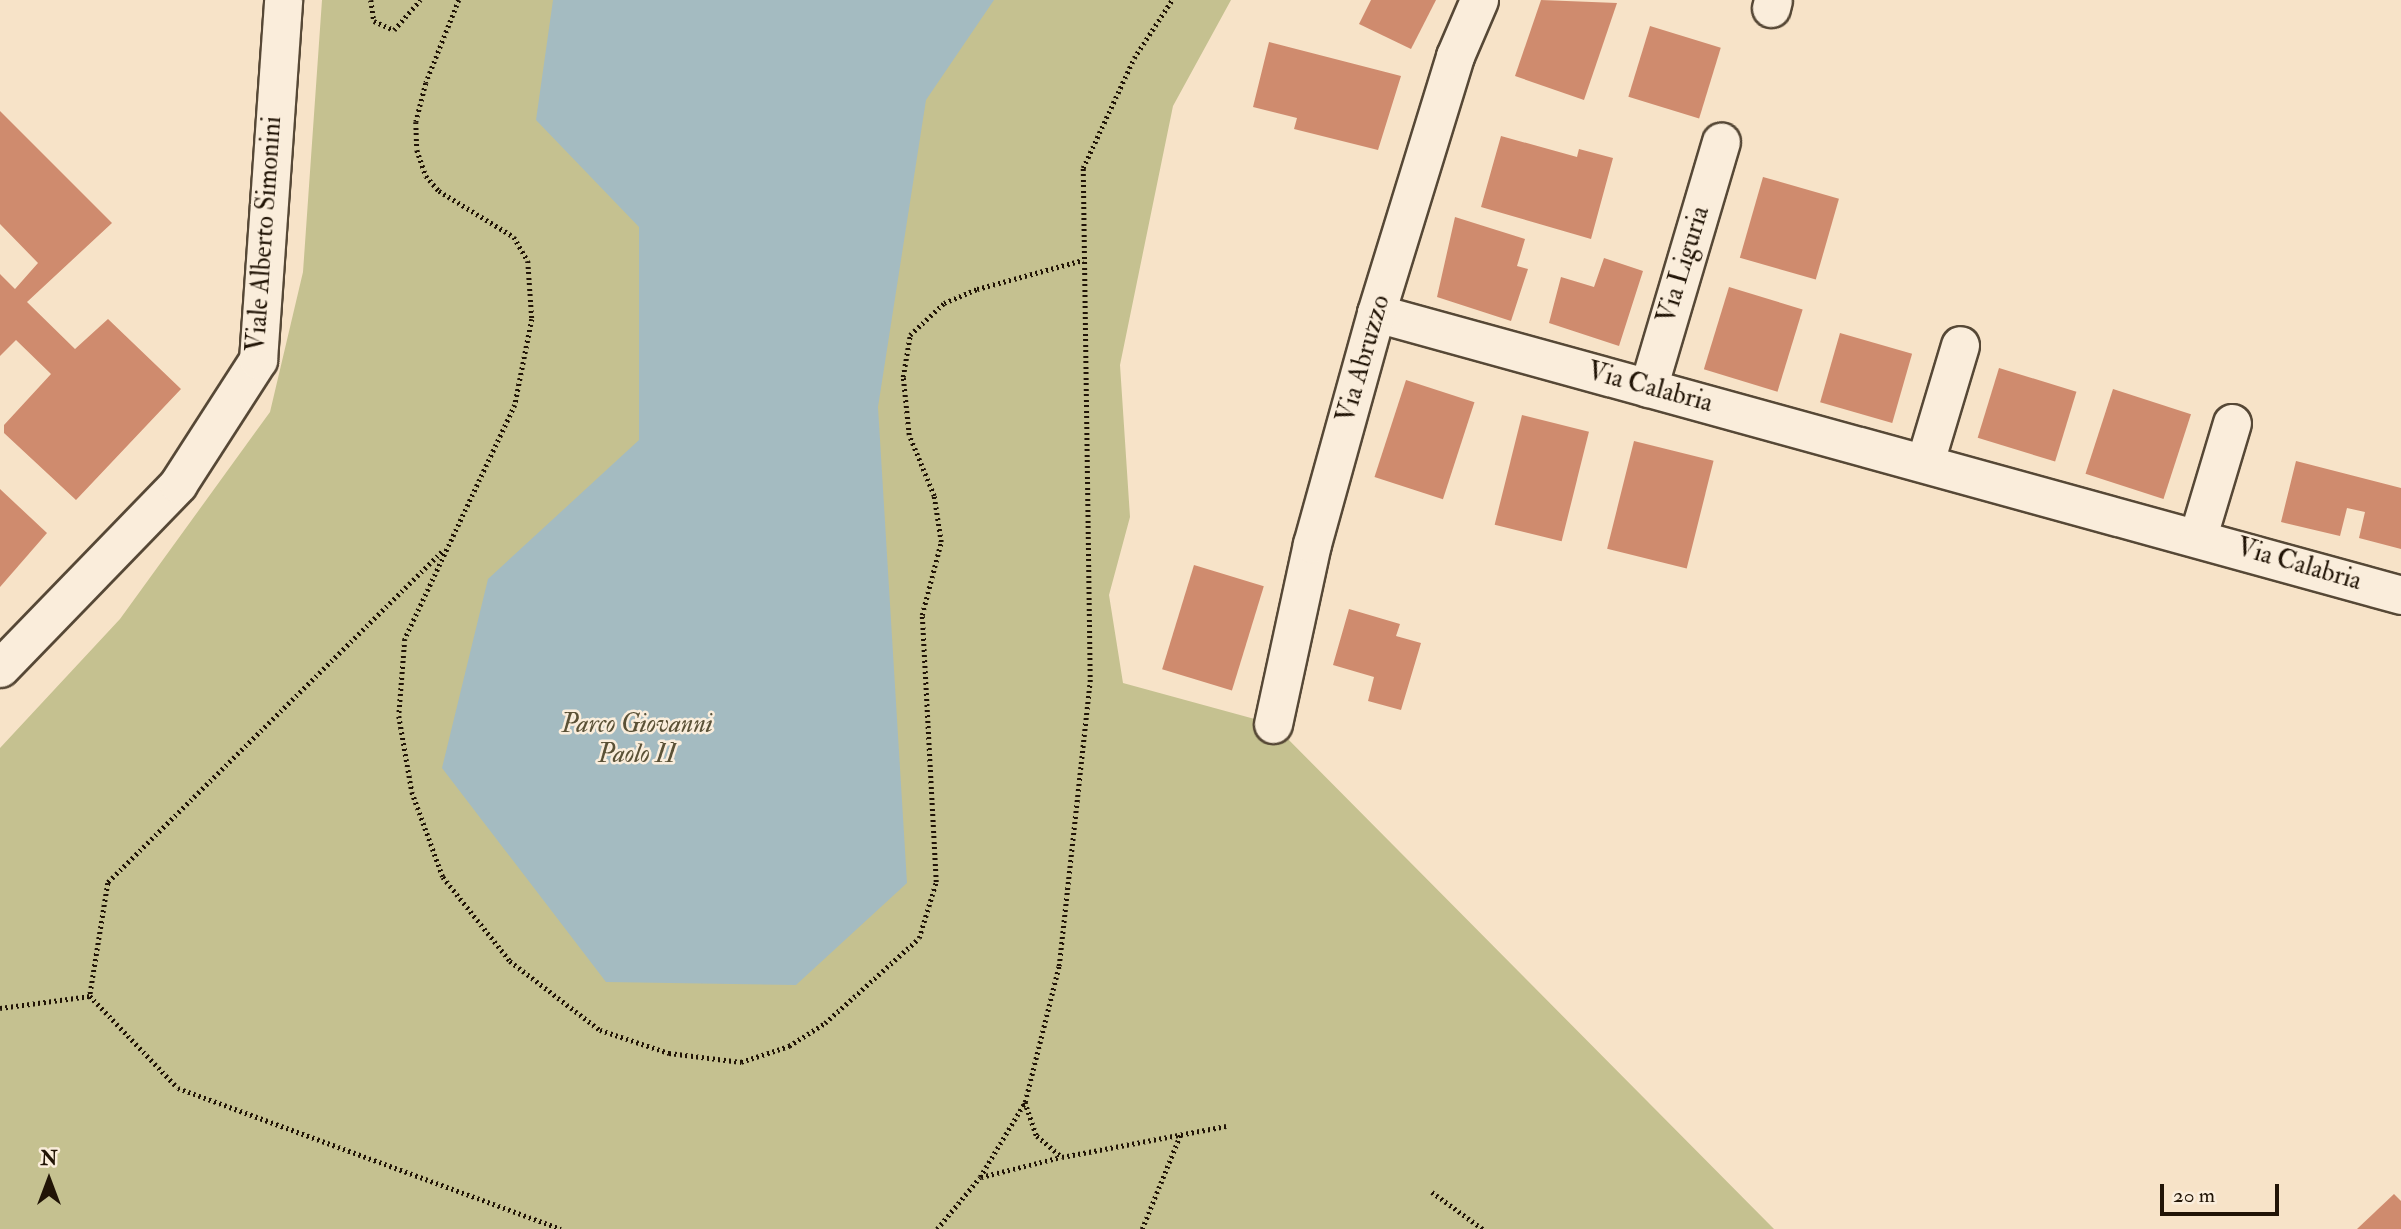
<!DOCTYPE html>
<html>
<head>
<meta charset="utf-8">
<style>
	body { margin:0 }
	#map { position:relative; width:2401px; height:1229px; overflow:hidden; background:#f7e3c8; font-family:"IM FELL Double Pica",serif }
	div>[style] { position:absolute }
	.green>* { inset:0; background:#c5c190 }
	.water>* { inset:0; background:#a4bbc1 }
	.building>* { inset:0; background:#cf8b6e; transform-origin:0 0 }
	.path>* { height:4.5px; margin-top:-2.25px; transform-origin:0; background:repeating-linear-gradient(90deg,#211406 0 2px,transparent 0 5.5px) }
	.roads { filter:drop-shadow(2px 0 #564836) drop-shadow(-2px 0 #564836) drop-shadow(0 2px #564836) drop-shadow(0 -2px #564836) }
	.minor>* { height:37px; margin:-18.5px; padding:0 18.5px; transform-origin:18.5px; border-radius:18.5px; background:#faeddb }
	span { translate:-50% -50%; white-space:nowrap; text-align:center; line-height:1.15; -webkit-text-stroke:5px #faeddb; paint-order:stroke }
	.street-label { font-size:26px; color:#211406 }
	.park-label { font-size:26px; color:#5a5136; font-style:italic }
	.north { position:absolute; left:14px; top:1145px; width:70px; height:70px; -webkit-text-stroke:5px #faeddb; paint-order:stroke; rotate:0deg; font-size:19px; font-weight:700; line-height:28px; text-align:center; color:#211406 }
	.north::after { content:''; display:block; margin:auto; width:24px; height:32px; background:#211406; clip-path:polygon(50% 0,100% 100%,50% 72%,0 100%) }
	.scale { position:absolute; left:2160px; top:1184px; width:119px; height:32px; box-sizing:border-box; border:4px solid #211406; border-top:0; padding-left:9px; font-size:21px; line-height:24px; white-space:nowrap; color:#211406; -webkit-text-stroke:5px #faeddb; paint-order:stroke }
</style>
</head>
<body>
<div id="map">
	<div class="green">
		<div style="clip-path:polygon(322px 0,1231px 0,1173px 106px,1120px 365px,1130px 517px,1109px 595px,1123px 683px,1273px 724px,1774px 1229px,0 1229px,0 748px,120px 619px,270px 412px,303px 272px)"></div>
	</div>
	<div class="water">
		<div style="clip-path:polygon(553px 0,994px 0,926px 100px,878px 407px,907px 883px,796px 985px,606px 982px,442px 768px,488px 579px,639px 440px,639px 227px,536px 120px)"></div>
	</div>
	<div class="building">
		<div style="clip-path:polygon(1371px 0,1436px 0,1411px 49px,1359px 24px)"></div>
		<div style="clip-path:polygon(1541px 0,1617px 3px,1584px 100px,1515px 76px)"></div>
		<div style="left:1650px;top:26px;width:74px;height:74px;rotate:17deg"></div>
		<div style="clip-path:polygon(1269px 42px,1401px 76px,1378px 150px,1294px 129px,1297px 118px,1253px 107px)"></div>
		<div style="clip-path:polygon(0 111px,112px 223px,27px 302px,75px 349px,108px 319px,181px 389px,76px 500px,4px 433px,4px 425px,51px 374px,16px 340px,0 356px,0 274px,15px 289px,38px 263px,0 224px)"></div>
		<div style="clip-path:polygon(1501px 136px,1577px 157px,1579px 149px,1613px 158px,1591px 239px,1481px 207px)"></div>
		<div style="left:1763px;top:177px;width:79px;height:84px;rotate:16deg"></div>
		<div style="clip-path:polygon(1455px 217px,1525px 239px,1517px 266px,1528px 269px,1511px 321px,1437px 297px)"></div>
		<div style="clip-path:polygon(1604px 258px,1643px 271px,1619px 346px,1549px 323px,1561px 277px,1594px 287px)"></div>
		<div style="left:1729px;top:287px;width:77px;height:86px;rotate:17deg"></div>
		<div style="left:1840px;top:333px;width:75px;height:72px;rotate:16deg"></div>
		<div style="left:1999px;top:368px;width:81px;height:73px;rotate:17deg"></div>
		<div style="left:1406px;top:380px;width:72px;height:102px;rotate:18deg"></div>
		<div style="left:2113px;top:389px;width:82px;height:89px;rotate:18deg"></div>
		<div style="left:1522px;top:415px;width:69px;height:113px;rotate:14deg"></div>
		<div style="left:1634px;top:441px;width:82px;height:111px;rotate:14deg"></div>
		<div style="clip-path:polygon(2296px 461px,2401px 488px,2401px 549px,2359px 538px,2365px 512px,2347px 508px,2340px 536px,2281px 522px)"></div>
		<div style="clip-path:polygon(0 489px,47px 533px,0 587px)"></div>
		<div style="left:1194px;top:565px;width:73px;height:109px;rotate:17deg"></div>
		<div style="clip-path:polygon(1349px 609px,1400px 624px,1396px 636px,1421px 643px,1401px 710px,1368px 701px,1374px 677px,1333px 665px)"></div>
		<div style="clip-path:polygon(2394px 1194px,2401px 1201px,2401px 1229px,2357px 1229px)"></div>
	</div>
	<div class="path">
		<div style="left:371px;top:0;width:21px;rotate:82deg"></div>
		<div style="left:374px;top:21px;width:22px;rotate:24deg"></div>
		<div style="left:394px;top:30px;width:40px;rotate:-49deg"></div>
		<div style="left:459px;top:0;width:89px;rotate:111.7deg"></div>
		<div style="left:426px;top:83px;width:40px;rotate:104.4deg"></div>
		<div style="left:416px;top:122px;width:28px;rotate:88deg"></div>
		<div style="left:417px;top:150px;width:28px;rotate:71deg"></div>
		<div style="left:426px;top:176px;width:20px;rotate:49deg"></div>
		<div style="left:439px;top:191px;width:88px;rotate:31.5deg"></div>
		<div style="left:514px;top:237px;width:28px;rotate:60deg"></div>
		<div style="left:528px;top:261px;width:58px;rotate:86.1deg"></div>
		<div style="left:532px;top:319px;width:88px;rotate:101.2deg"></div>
		<div style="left:515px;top:405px;width:259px;rotate:115.2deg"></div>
		<div style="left:405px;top:639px;width:77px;rotate:94.5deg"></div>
		<div style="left:399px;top:716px;width:77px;rotate:80.3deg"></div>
		<div style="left:412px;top:792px;width:90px;rotate:70deg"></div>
		<div style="left:443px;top:877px;width:107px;rotate:51.4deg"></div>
		<div style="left:510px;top:961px;width:113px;rotate:37.5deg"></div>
		<div style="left:600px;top:1030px;width:73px;rotate:18.4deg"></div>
		<div style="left:669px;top:1053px;width:73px;rotate:7.1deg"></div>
		<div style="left:741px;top:1062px;width:51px;rotate:-18.4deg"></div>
		<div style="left:789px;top:1046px;width:43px;rotate:-32.6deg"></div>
		<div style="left:825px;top:1023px;width:127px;rotate:-42.1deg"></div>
		<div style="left:919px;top:938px;width:59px;rotate:-73.1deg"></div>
		<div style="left:936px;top:882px;width:267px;rotate:-93deg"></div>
		<div style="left:922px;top:615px;width:75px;rotate:-75.4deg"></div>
		<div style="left:941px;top:542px;width:47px;rotate:-98.7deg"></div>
		<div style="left:934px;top:496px;width:66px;rotate:-112.3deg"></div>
		<div style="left:909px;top:435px;width:58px;rotate:-95.9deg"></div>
		<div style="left:903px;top:377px;width:43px;rotate:-80.5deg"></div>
		<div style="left:910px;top:335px;width:47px;rotate:-43.3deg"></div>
		<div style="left:944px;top:303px;width:36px;rotate:-23deg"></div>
		<div style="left:977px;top:289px;width:110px;rotate:-15.3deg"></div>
		<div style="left:442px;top:552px;width:470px;rotate:135.3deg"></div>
		<div style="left:108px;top:883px;width:114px;rotate:99.1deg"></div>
		<div style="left:90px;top:996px;width:127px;rotate:46.3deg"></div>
		<div style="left:178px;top:1088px;width:408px;rotate:20.2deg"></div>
		<div style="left:0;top:1008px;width:91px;rotate:-7.6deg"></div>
		<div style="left:1025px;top:1102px;width:36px;rotate:71deg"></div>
		<div style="left:1037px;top:1136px;width:33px;rotate:40deg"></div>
		<div style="left:1062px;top:1157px;width:167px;rotate:-10.7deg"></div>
		<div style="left:981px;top:1177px;width:82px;rotate:-14deg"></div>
		<div style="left:1432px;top:1192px;width:63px;rotate:36deg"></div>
		<div style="left:937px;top:1229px;width:67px;rotate:-50.4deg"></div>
		<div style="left:980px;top:1177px;width:87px;rotate:-59deg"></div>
		<div style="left:1025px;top:1102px;width:140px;rotate:-76deg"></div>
		<div style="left:1059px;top:966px;width:286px;rotate:-83.8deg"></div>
		<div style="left:1090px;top:682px;width:514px;rotate:-90.78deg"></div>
		<div style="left:1083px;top:168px;width:121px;rotate:-65.1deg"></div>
		<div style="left:1134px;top:58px;width:69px;rotate:-56.8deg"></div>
		<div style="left:1142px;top:1229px;width:104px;rotate:-67.9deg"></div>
	</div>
	<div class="roads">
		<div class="minor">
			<div style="left:1771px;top:8px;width:8px;rotate:-76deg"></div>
			<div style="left:1376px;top:313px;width:1063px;rotate:15.38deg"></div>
			<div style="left:1648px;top:388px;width:257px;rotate:-73.5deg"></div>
			<div style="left:1925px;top:462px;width:122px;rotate:-73.3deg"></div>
			<div style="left:2198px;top:536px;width:118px;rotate:-73.3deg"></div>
			<div style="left:0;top:668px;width:256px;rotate:-45.9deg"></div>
			<div style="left:178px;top:484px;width:148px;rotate:-57.2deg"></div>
			<div style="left:258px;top:360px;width:361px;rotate:-86deg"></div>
			<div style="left:1273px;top:724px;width:184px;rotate:-77.8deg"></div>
			<div style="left:1312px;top:544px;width:240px;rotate:-74.5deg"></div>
			<div style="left:1376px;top:313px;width:269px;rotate:-72.9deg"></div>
			<div style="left:1455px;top:56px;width:61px;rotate:-66.8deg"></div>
		</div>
	</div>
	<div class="street-label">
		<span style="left:265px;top:234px;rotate:-86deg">Viale Alberto Simonini</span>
		<span style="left:1684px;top:265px;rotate:-73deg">Via Liguria</span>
		<span style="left:1364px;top:359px;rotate:-74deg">Via Abruzzo</span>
		<span style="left:1650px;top:388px;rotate:15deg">Via Calabria</span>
		<span style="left:2299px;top:565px;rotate:16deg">Via Calabria</span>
	</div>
	<div class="park-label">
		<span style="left:637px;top:740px">Parco Giovanni<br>Paolo II</span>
	</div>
	<div class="north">N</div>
	<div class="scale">20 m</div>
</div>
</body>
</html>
